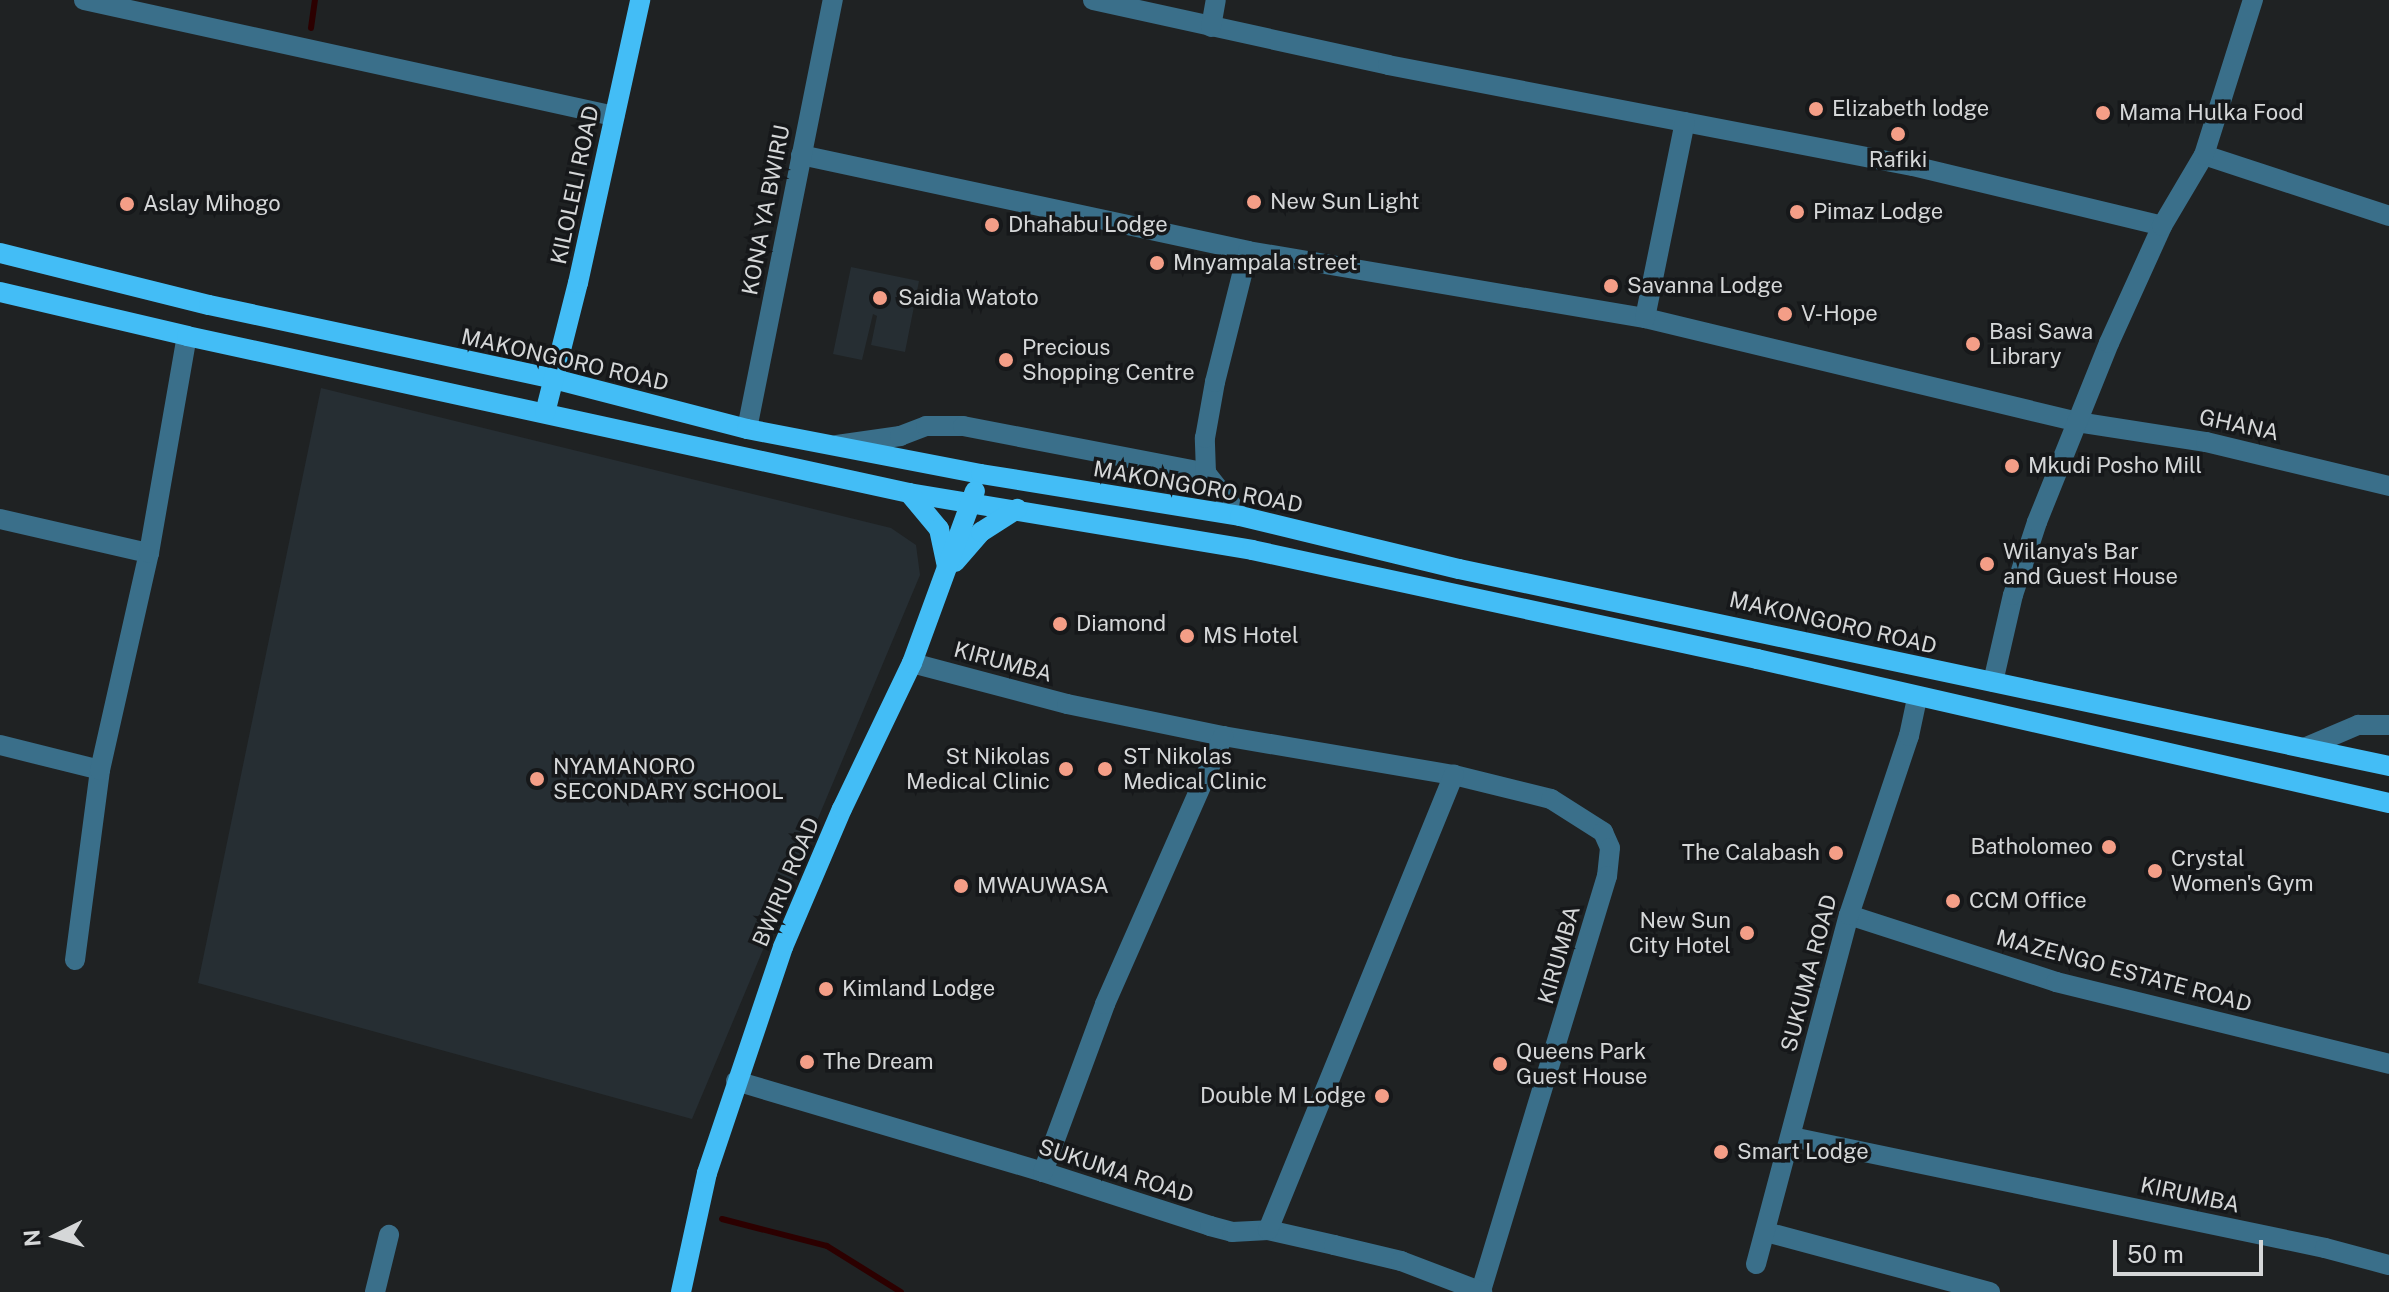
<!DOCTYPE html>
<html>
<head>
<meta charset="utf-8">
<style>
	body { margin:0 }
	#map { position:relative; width:2389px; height:1292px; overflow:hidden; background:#1f2223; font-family:"Public Sans",sans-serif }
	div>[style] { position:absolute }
	.built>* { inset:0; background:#262e33 }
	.stream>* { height:6px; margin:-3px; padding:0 3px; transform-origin:3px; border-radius:3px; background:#2c0000 }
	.minor>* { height:20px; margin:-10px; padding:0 10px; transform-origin:10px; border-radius:10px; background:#3a6f8a }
	.major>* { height:20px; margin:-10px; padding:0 10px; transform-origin:10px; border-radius:10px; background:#43bdf6 }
	.dots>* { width:22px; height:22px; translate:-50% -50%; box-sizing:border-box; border:4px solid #16181a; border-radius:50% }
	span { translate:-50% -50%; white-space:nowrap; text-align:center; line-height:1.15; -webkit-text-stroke:7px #16181a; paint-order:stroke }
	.poi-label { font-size:22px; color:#d5d7d8 }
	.left { translate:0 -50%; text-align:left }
	.right { translate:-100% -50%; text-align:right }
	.street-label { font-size:22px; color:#d5d7d8 }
	.north { position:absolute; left:16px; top:1196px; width:80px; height:80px; -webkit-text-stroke:6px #16181a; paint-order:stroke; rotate:265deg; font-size:22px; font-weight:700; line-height:32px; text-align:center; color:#d5d7d8 }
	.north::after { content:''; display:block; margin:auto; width:28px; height:36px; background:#d5d7d8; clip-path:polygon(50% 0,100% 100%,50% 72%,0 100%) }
	.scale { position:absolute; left:2113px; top:1240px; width:150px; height:36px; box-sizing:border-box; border:4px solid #d5d7d8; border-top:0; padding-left:10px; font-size:24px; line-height:28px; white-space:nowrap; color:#d5d7d8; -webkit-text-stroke:6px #16181a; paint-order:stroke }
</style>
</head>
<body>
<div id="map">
	<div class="built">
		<div style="clip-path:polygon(851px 267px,919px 281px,905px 352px,871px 345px,877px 316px,873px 314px,862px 360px,833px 354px)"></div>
		<div style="clip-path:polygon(321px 388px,891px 528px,916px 545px,920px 575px,692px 1119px,198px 983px)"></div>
	</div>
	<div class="stream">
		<div style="left:311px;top:28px;width:28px;rotate:-82deg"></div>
		<div style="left:722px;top:1219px;width:108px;rotate:14.4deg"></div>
		<div style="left:827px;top:1246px;width:87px;rotate:31.9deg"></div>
	</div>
	<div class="minor">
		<div style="left:84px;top:0;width:543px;rotate:12.35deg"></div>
		<div style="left:1093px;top:0;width:302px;rotate:12.4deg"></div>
		<div style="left:1388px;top:65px;width:535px;rotate:10.89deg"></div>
		<div style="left:1913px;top:166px;width:256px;rotate:13.5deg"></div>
		<div style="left:1211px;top:27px;width:27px;rotate:-80deg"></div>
		<div style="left:801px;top:155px;width:457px;rotate:12.1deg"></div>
		<div style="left:1248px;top:251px;width:403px;rotate:9.6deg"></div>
		<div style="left:1645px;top:318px;width:444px;rotate:13.5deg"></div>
		<div style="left:2077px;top:422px;width:131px;rotate:8.8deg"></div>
		<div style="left:2206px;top:442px;width:188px;rotate:13.5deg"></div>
		<div style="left:2204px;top:155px;width:195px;rotate:18.2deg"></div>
		<div style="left:1645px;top:318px;width:200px;rotate:-78.5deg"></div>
		<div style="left:747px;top:429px;width:438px;rotate:-78.7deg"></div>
		<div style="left:837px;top:445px;width:64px;rotate:-8.1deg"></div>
		<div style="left:900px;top:436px;width:28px;rotate:-21deg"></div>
		<div style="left:926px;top:426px;width:37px"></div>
		<div style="left:963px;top:426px;width:248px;rotate:10.9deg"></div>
		<div style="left:1240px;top:516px;width:55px;rotate:-128.3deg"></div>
		<div style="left:1206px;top:473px;width:35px;rotate:-92deg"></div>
		<div style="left:1205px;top:438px;width:57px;rotate:-79.9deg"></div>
		<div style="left:1215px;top:382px;width:135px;rotate:-75.9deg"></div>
		<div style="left:0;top:519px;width:153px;rotate:12.9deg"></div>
		<div style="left:912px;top:663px;width:160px;rotate:14.8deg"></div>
		<div style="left:1067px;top:704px;width:159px;rotate:11.6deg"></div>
		<div style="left:1223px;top:736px;width:234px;rotate:9.6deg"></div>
		<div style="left:1454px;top:775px;width:100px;rotate:13.9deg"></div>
		<div style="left:1551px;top:799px;width:62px;rotate:32.4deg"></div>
		<div style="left:1603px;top:832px;width:17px;rotate:66deg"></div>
		<div style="left:1610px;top:848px;width:28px;rotate:96deg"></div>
		<div style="left:1607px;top:876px;width:434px;rotate:106.9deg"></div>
		<div style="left:1993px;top:682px;width:89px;rotate:-77.1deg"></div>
		<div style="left:2013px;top:595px;width:77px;rotate:-71.8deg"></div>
		<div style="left:2037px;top:522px;width:193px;rotate:-68.1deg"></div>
		<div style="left:2109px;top:343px;width:128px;rotate:-65.6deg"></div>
		<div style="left:2162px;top:226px;width:82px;rotate:-59.4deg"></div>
		<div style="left:2204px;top:155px;width:163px;rotate:-72.5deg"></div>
		<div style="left:0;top:745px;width:103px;rotate:14deg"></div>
		<div style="left:2304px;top:748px;width:59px;rotate:-23.1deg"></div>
		<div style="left:2358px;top:725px;width:31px"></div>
		<div style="left:1849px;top:915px;width:218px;rotate:17.9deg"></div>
		<div style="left:2056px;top:982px;width:343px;rotate:13.8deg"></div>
		<div style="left:75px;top:960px;width:192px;rotate:-82.5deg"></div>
		<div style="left:100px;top:770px;width:222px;rotate:-77.3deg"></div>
		<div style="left:149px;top:553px;width:220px;rotate:-80.1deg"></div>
		<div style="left:736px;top:1081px;width:320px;rotate:16.5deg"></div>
		<div style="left:1043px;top:1172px;width:176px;rotate:17.9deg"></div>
		<div style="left:1210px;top:1226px;width:23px;rotate:15deg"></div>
		<div style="left:1232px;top:1232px;width:36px;rotate:-3deg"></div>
		<div style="left:1268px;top:1230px;width:68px;rotate:12.8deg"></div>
		<div style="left:1334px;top:1245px;width:69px;rotate:13.4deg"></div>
		<div style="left:1401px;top:1261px;width:87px;rotate:20.9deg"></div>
		<div style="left:1792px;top:1137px;width:544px;rotate:11.76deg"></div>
		<div style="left:2325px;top:1248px;width:66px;rotate:14.9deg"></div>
		<div style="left:1043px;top:1172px;width:179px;rotate:-69.7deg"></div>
		<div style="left:1105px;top:1004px;width:293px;rotate:-66.2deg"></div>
		<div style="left:1268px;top:1230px;width:492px;rotate:-67.8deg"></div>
		<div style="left:1766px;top:1232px;width:232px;rotate:15deg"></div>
		<div style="left:1756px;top:1264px;width:361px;rotate:-75.1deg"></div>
		<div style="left:1849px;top:915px;width:189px;rotate:-71.5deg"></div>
		<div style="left:1909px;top:736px;width:40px;rotate:-78deg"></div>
		<div style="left:375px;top:1292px;width:59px;rotate:-76.2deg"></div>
	</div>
	<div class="major">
		<div style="left:0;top:253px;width:215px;rotate:14deg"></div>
		<div style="left:209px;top:305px;width:353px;rotate:12.1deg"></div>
		<div style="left:554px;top:379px;width:199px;rotate:14.5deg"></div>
		<div style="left:747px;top:429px;width:238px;rotate:10.9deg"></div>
		<div style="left:981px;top:474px;width:262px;rotate:9.2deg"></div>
		<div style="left:1240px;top:516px;width:225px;rotate:13.6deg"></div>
		<div style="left:1459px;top:569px;width:951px;rotate:11.96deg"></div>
		<div style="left:0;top:292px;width:192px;rotate:13.2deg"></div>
		<div style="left:187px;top:336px;width:739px;rotate:12.27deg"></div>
		<div style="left:909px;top:493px;width:348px;rotate:9.4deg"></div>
		<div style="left:1252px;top:550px;width:517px;rotate:12.18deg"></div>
		<div style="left:1757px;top:659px;width:648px;rotate:12.84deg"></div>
		<div style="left:545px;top:413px;width:134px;rotate:-75.8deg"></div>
		<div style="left:578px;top:283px;width:290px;rotate:-77.6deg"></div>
		<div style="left:909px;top:493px;width:47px;rotate:50.2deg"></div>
		<div style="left:939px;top:529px;width:39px;rotate:78deg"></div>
		<div style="left:955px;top:562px;width:40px;rotate:-49deg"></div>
		<div style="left:981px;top:532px;width:43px;rotate:-32.6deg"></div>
		<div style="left:681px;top:1292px;width:122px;rotate:-77.7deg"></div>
		<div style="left:707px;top:1173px;width:238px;rotate:-71.4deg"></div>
		<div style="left:783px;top:947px;width:150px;rotate:-66.9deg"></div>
		<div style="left:842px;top:809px;width:162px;rotate:-64.4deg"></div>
		<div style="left:912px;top:663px;width:183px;rotate:-69.9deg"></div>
	</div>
	<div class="dots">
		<div style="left:1816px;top:109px;background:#f49e87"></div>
		<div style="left:2103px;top:113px;background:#f49e87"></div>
		<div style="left:1898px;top:134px;background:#f49e87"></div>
		<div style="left:1254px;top:202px;background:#f49e87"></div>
		<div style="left:127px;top:204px;background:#f49e87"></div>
		<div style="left:1797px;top:212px;background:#f49e87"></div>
		<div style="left:992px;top:225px;background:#f49e87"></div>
		<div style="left:1157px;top:263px;background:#f49e87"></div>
		<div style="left:1611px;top:286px;background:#f49e87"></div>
		<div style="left:880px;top:298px;background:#f49e87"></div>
		<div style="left:1785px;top:314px;background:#f49e87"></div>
		<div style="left:1973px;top:344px;background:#f49e87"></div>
		<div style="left:1006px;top:360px;background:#f49e87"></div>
		<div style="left:2012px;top:466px;background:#f49e87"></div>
		<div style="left:1987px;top:564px;background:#f49e87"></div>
		<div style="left:1060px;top:624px;background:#f49e87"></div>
		<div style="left:1187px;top:636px;background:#f49e87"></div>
		<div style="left:1066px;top:769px;background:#f49e87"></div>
		<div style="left:1105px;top:769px;background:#f49e87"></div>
		<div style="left:537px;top:779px;background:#f49e87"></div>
		<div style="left:2109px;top:847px;background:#f49e87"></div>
		<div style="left:1836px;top:853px;background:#f49e87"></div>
		<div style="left:2155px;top:871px;background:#f49e87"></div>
		<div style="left:961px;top:886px;background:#f49e87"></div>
		<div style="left:1953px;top:901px;background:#f49e87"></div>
		<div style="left:1747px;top:933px;background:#f49e87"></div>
		<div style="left:826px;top:989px;background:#f49e87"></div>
		<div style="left:807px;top:1062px;background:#f49e87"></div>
		<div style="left:1500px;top:1064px;background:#f49e87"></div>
		<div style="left:1382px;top:1096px;background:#f49e87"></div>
		<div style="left:1721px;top:1152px;background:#f49e87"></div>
	</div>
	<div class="poi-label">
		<span class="left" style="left:1832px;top:109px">Elizabeth lodge</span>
		<span class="left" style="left:2119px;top:113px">Mama Hulka Food</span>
		<span style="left:1898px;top:160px">Rafiki</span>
		<span class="left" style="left:1270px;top:202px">New Sun Light</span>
		<span class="left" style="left:143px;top:204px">Aslay Mihogo</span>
		<span class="left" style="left:1813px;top:212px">Pimaz Lodge</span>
		<span class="left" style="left:1008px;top:225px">Dhahabu Lodge</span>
		<span class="left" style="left:1173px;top:263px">Mnyampala street</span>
		<span class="left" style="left:1627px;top:286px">Savanna Lodge</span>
		<span class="left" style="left:898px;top:298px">Saidia Watoto</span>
		<span class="left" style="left:1801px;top:314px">V-Hope</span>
		<span class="left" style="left:1989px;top:344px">Basi Sawa<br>Library</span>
		<span class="left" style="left:1022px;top:360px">Precious<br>Shopping Centre</span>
		<span class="left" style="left:2028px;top:466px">Mkudi Posho Mill</span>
		<span class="left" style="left:2003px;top:564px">Wilanya's Bar<br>and Guest House</span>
		<span class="left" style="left:1076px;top:624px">Diamond</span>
		<span class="left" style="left:1203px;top:636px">MS Hotel</span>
		<span class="right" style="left:1050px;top:769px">St Nikolas<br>Medical Clinic</span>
		<span class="left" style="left:1123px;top:769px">ST Nikolas<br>Medical Clinic</span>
		<span class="left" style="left:553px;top:779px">NYAMANORO<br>SECONDARY SCHOOL</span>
		<span class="right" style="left:2093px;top:847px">Batholomeo</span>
		<span class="right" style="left:1820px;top:853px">The Calabash</span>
		<span class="left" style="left:2171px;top:871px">Crystal<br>Women's Gym</span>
		<span class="left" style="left:977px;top:886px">MWAUWASA</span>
		<span class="left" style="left:1969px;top:901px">CCM Office</span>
		<span class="right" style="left:1731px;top:933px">New Sun<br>City Hotel</span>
		<span class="left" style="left:842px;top:989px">Kimland Lodge</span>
		<span class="left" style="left:1516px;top:1064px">Queens Park<br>Guest House</span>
		<span class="left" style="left:823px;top:1062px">The Dream</span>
		<span class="right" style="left:1366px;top:1096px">Double M Lodge</span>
		<span class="left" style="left:1737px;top:1152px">Smart Lodge</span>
	</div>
	<div class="street-label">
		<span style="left:575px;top:185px;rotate:-78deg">KILOLELI ROAD</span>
		<span style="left:766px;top:210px;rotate:-79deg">KONA YA BWIRU</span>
		<span style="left:565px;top:360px;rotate:13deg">MAKONGORO ROAD</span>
		<span style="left:2239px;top:425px;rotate:12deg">GHANA</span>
		<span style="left:1198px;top:487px;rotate:10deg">MAKONGORO ROAD</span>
		<span style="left:1833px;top:623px;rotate:13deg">MAKONGORO ROAD</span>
		<span style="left:1003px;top:662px;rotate:15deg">KIRUMBA</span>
		<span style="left:786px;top:882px;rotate:-67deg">BWIRU ROAD</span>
		<span style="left:1559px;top:955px;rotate:-74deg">KIRUMBA</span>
		<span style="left:2124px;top:971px;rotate:15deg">MAZENGO ESTATE ROAD</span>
		<span style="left:1809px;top:973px;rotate:-75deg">SUKUMA ROAD</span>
		<span style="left:1116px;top:1171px;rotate:18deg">SUKUMA ROAD</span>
		<span style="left:2190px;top:1195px;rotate:12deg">KIRUMBA</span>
	</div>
	<div class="north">N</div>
	<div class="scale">50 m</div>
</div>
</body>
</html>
